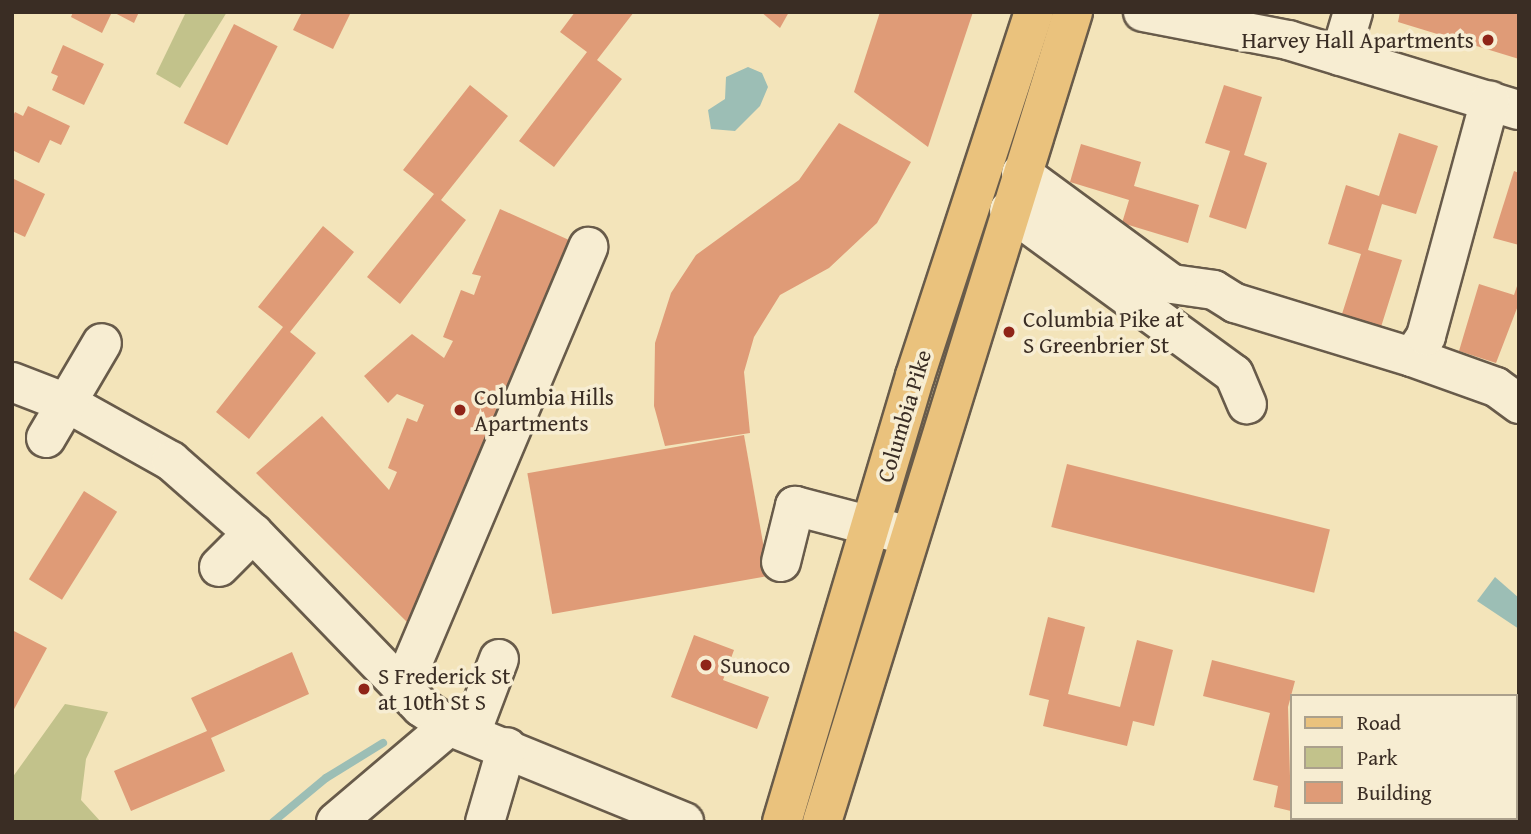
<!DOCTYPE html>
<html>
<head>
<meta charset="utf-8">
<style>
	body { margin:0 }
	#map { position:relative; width:1531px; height:834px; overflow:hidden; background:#f3e4ba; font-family:"Gentium Book Plus",serif }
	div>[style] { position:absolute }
	.green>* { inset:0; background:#c2c28b }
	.water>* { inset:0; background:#9cbeb5 }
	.stream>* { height:8px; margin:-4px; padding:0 4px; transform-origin:4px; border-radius:4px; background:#9cbeb5 }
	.building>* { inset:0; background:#df9b77; transform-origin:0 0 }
	.roads { filter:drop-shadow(2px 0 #685b4a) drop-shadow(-2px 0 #685b4a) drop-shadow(0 2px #685b4a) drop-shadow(0 -2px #685b4a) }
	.minor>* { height:38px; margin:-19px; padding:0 19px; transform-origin:19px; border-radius:19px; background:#f7edd2 }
	.major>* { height:38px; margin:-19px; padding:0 19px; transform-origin:19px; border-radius:19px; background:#eac27d }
	.dots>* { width:19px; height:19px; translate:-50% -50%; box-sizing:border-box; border:4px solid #f7edd2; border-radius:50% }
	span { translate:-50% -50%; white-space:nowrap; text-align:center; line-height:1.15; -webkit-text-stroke:7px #f7edd2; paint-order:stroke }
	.poi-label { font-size:23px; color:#3a2d24 }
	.right { translate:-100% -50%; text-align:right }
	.left { translate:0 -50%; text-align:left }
	.street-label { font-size:23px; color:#3a2d24 }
	.frame { position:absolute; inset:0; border:14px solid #3a2d24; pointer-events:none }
	.legend { position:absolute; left:1290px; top:694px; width:228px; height:126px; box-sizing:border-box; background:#f7edd2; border:2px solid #aba08c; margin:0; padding:9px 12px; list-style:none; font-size:21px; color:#3a2d24 }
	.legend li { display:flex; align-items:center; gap:14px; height:35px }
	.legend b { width:35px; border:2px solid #aba08c }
</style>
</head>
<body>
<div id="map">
	<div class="green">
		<div style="clip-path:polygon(186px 12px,227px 12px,180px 88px,156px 74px)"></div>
		<div style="clip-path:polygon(65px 704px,108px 712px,86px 759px,81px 800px,101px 822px,12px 822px,12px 778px)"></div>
	</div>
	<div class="water">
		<div style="clip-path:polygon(748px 67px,762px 73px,768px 87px,760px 106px,735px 131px,711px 129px,708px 110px,725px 99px,726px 77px)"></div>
		<div style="clip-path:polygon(1495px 577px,1519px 598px,1519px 629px,1477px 601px)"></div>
	</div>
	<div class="stream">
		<div style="left:273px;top:822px;width:69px;rotate:-39.7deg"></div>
		<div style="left:326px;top:778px;width:67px;rotate:-31.6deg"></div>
	</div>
	<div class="building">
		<div style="clip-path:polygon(73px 12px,112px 12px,102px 33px,71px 17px)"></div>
		<div style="clip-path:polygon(113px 12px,139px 12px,134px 23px)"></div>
		<div style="clip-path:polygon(302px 12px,351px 12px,333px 49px,293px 30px)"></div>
		<div style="clip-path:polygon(575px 12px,634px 12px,597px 60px,622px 79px,554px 167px,519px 141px,587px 52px,560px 32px)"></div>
		<div style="clip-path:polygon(761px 12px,789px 12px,780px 28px)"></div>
		<div style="clip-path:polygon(880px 12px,973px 12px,928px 147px,854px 92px)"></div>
		<div style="clip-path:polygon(1400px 12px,1519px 12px,1519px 59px,1398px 22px)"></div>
		<div style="left:234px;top:24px;width:49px;height:111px;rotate:27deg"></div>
		<div style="clip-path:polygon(63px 45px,104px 64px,84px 105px,52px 90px,58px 76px,51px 73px)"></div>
		<div style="clip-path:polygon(470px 85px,508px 116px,441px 200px,466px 220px,400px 304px,367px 277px,434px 194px,403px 170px)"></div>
		<div style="clip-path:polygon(1224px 85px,1262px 97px,1244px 155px,1267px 163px,1246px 229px,1209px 217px,1230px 151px,1205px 143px)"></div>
		<div style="clip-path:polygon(28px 106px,70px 126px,61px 145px,50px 140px,39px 163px,12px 150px,12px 118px,15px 112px,23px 116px)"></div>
		<div style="clip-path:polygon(839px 123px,911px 162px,877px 223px,829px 268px,780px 295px,754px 337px,744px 372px,750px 433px,665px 446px,654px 406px,655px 343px,671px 293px,696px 255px,799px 180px)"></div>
		<div style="clip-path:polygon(1399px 133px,1438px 146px,1416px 214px,1382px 204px,1368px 250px,1402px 260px,1381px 327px,1342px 314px,1361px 254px,1328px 244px,1346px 185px,1379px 196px)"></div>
		<div style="clip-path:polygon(1081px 144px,1141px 162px,1134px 186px,1199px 205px,1188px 243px,1122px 223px,1129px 200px,1070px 182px)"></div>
		<div style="clip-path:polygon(1514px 171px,1519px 173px,1519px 245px,1493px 238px)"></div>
		<div style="clip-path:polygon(14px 179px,45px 194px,25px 237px,12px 231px)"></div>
		<div style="clip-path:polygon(500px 209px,569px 240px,431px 570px,422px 610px,415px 605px,407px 622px,256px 473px,322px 416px,389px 490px,397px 472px,388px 468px,407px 418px,417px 422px,424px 405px,397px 394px,388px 403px,364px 376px,412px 334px,444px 358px,453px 341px,443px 337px,461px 290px,474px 295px,481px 276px,472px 274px)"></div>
		<div style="clip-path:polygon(323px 226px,354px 252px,290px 332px,316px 353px,249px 439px,216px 412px,283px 327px,258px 307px)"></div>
		<div style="clip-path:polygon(1518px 283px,1519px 303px,1496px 363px,1459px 351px,1479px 284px,1514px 295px)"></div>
		<div style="left:744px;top:435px;width:143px;height:220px;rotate:80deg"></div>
		<div style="left:1067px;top:464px;width:271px;height:65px;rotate:14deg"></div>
		<div style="left:84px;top:491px;width:39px;height:104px;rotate:32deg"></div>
		<div style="clip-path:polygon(1048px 617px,1085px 627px,1068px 694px,1120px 707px,1137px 640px,1173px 650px,1154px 726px,1133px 721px,1127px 746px,1043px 726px,1049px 700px,1029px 695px)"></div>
		<div style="clip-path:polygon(12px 630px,47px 648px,12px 713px)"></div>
		<div style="clip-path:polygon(694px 635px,734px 650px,723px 680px,769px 697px,757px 729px,671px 697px)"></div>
		<div style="clip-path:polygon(292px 652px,309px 694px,211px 738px,225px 771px,131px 811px,114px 771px,207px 731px,191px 698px)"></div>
		<div style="clip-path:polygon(1212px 660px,1295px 681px,1288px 707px,1291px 811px,1274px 807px,1278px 786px,1253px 780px,1270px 713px,1203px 696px)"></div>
		<div style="clip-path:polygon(1515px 737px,1519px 822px,1508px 822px,1515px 818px)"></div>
	</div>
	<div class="roads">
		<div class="minor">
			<div style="left:1143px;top:12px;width:148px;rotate:10.9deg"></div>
			<div style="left:1288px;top:40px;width:241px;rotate:16.9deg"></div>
			<div style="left:1340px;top:56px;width:46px;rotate:-73.5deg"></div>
			<div style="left:1021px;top:173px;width:187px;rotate:36.3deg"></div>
			<div style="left:1172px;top:284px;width:42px;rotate:8.1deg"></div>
			<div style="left:1214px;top:290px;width:25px;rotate:32deg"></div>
			<div style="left:1235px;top:303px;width:185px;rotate:17deg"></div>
			<div style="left:1412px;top:357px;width:89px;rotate:19.7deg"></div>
			<div style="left:1496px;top:387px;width:29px;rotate:36deg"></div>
			<div style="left:1009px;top:210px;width:278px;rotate:36.1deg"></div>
			<div style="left:1234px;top:374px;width:33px;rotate:67deg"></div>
			<div style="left:1412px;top:357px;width:25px;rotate:-56deg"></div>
			<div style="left:1426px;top:336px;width:244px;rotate:-74.8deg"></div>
			<div style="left:12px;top:382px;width:61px;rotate:21.1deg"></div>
			<div style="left:69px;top:404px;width:117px;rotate:29.2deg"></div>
			<div style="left:171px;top:461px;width:109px;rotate:41.3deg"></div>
			<div style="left:253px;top:533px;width:242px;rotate:46deg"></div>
			<div style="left:421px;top:707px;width:34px;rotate:34deg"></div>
			<div style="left:449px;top:726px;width:254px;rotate:22.2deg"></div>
			<div style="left:46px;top:438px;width:110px;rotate:-59.5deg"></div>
			<div style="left:781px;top:562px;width:58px;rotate:-76deg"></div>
			<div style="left:795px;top:506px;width:118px;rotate:14.7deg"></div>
			<div style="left:219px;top:567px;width:48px;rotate:-45deg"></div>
			<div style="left:402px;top:688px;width:479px;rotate:-67.1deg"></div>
			<div style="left:471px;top:733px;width:79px;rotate:-69.3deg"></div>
			<div style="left:336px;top:822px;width:148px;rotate:-40.3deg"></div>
			<div style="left:485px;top:822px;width:78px;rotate:-73.7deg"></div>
		</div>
		<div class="major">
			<div style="left:782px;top:822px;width:465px;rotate:-73.4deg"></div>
			<div style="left:915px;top:376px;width:383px;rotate:-71.9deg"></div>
			<div style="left:822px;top:822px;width:848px;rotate:-72.78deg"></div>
		</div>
	</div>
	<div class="dots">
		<div style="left:1488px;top:40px;background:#8f2418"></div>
		<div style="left:1009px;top:332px;background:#8f2418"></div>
		<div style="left:460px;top:410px;background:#8f2418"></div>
		<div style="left:706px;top:665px;background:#8f2418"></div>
		<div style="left:364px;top:689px;background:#8f2418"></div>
	</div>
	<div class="poi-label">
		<span class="right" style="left:1474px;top:40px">Harvey Hall Apartments</span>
		<span class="left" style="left:1023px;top:332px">Columbia Pike at<br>S Greenbrier St</span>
		<span class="left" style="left:474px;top:410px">Columbia Hills<br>Apartments</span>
		<span class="left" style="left:720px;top:665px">Sunoco</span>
		<span class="left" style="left:378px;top:689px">S Frederick St<br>at 10th St S</span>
	</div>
	<div class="street-label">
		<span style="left:904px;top:416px;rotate:-73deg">Columbia Pike</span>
	</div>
	<div class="frame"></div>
	<ul class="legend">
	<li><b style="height:9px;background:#eac27d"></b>Road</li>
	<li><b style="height:19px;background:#c2c28b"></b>Park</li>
	<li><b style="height:19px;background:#df9b77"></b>Building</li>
	</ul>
</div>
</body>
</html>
